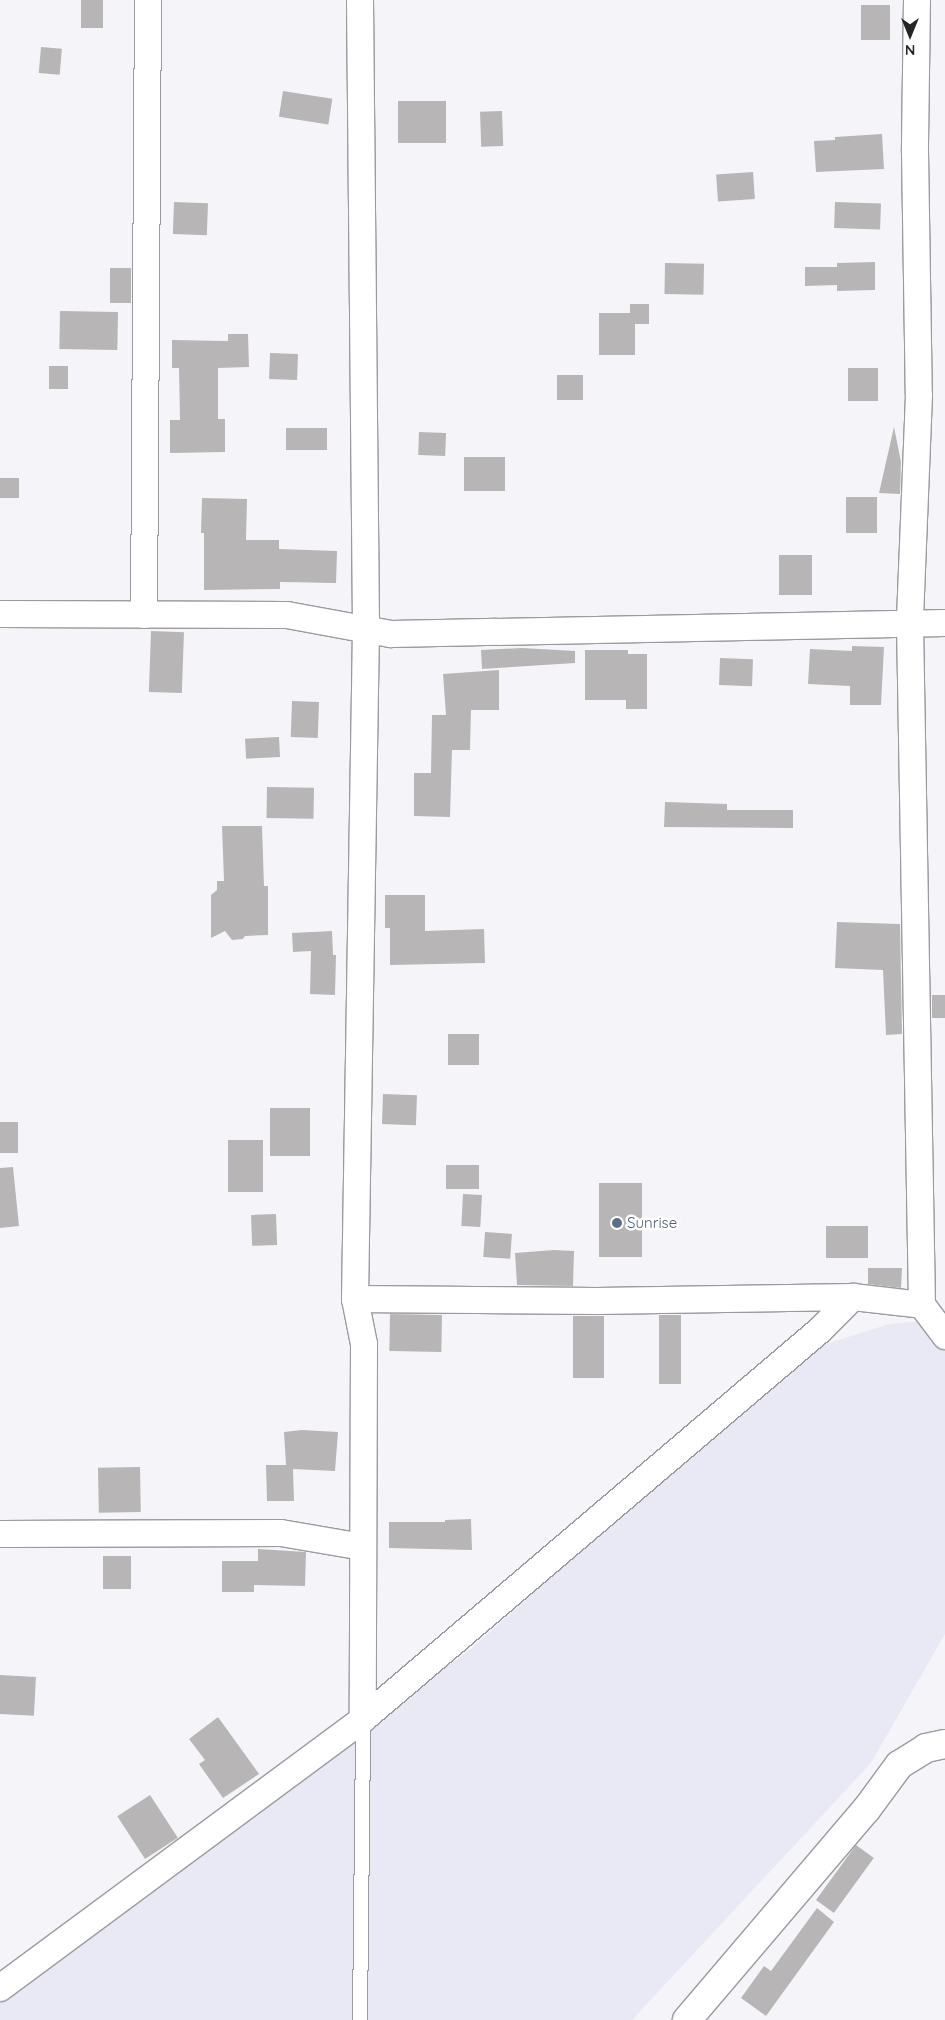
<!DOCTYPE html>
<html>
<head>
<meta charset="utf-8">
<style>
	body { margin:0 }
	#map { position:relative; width:945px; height:2020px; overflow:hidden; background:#f5f5f9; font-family:Quicksand,sans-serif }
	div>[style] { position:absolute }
	.built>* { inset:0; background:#e8e9f4 }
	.building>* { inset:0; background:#b8b5b7; transform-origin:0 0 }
	.roads { filter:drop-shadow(1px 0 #9b9b9f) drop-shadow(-1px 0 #9b9b9f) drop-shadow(0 1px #9b9b9f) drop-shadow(0 -1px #9b9b9f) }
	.service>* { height:14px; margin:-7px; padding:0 7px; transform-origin:7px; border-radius:7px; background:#fff }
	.minor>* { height:26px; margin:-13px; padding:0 13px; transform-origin:13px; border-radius:13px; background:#fff }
	.tertiary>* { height:28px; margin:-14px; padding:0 14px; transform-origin:14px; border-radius:14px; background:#fff }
	.dots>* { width:14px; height:14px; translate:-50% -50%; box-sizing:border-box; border:2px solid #fff; border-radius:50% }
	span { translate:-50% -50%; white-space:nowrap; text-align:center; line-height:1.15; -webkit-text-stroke:5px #fff; paint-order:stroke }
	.service-label { font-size:15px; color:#4e5e75 }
	.left { translate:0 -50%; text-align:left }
	.north { position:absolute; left:885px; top:10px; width:50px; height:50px; -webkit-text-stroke:4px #fff; paint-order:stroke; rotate:180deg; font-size:14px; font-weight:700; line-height:20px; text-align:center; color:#252526 }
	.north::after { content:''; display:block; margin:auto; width:18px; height:22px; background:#252526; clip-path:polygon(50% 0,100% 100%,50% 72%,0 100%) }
</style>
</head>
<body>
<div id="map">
	<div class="built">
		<div style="clip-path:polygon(933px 1320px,945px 1340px,945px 1634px,871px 1763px,632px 2020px,0 2020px,0 1996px,471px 1649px,798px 1353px,889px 1324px)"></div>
	</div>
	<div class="building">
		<div style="left:81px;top:0;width:22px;height:28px"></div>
		<div style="left:861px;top:5px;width:29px;height:35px"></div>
		<div style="left:41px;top:47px;width:21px;height:26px;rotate:5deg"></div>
		<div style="left:283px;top:91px;width:50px;height:26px;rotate:9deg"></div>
		<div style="left:446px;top:101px;width:42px;height:48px;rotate:90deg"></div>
		<div style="left:502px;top:111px;width:35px;height:22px;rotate:88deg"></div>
		<div style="clip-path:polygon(882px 134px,884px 169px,816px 172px,814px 141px,835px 140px,835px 137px)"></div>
		<div style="left:753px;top:172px;width:27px;height:37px;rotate:86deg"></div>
		<div style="left:174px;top:202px;width:34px;height:32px;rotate:2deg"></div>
		<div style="left:835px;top:202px;width:46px;height:26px;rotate:2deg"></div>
		<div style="clip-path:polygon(875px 262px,875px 290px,837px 291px,837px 285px,805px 286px,805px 267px,837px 267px,837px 263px)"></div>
		<div style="left:665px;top:263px;width:39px;height:31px;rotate:1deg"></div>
		<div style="left:110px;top:268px;width:21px;height:35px"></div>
		<div style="clip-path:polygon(630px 304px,649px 304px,649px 324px,635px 324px,635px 355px,599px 355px,599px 313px,630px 313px)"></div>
		<div style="left:60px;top:311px;width:58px;height:38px;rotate:1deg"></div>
		<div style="clip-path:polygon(228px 334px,248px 334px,249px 367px,218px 368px,218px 419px,225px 419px,225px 452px,170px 453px,170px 420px,180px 420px,179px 368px,172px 368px,172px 340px,228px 341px)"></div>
		<div style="left:270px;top:353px;width:28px;height:26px;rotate:2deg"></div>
		<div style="left:49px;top:366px;width:19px;height:23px"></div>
		<div style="left:848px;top:368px;width:30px;height:33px"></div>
		<div style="left:557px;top:375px;width:26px;height:25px"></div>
		<div style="clip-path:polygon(894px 427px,901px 462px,900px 494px,879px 493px)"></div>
		<div style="left:286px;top:428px;width:41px;height:22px"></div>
		<div style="left:419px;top:432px;width:27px;height:23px;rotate:2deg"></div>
		<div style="left:464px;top:457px;width:41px;height:34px"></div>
		<div style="left:0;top:478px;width:19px;height:20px"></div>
		<div style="left:846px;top:497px;width:31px;height:36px"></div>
		<div style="clip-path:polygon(202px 498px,247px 499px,246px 540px,279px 540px,279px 549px,337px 551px,336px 583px,280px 582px,280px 589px,204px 590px,204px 533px,201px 533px)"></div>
		<div style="left:779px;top:555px;width:33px;height:40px"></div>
		<div style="left:151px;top:631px;width:33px;height:61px;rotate:2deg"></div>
		<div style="clip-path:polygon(852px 646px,884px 647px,881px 705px,850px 705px,850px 686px,808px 684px,810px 649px,852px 651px)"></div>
		<div style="clip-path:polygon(522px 648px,575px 651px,575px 663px,482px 669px,481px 650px)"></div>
		<div style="clip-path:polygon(585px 650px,628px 650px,628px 654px,647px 654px,647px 709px,626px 709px,626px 700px,585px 700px)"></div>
		<div style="left:720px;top:658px;width:33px;height:27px;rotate:2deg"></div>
		<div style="clip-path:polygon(499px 670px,499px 710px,471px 710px,470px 750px,452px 750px,450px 817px,414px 816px,414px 773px,431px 773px,432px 715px,446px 715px,443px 674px)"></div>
		<div style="left:292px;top:701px;width:27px;height:36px;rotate:2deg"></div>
		<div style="left:279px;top:737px;width:20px;height:34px;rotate:87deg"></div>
		<div style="left:267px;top:787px;width:47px;height:31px;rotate:1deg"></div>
		<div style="clip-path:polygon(665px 802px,727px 804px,727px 810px,793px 810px,793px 828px,664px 827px)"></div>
		<div style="clip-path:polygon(222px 826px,262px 826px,264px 886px,268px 886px,268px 935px,245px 936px,243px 939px,232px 940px,225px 931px,211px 938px,211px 895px,217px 890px,217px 881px,224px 881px)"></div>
		<div style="clip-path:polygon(385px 895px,425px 895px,425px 931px,484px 929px,485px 963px,390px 965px,390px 928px,385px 928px)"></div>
		<div style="clip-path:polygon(837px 922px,900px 924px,902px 1034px,886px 1035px,883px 970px,835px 968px)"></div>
		<div style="clip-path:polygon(332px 931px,333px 955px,336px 955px,335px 995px,310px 994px,311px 951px,293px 952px,292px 933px)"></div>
		<div style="left:945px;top:995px;width:23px;height:13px;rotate:90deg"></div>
		<div style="left:448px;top:1034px;width:31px;height:31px"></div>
		<div style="left:383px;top:1094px;width:34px;height:30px;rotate:2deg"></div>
		<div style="left:270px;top:1108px;width:40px;height:48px"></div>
		<div style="left:0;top:1122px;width:18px;height:31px"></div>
		<div style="left:228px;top:1140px;width:35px;height:52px"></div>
		<div style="left:446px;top:1165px;width:33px;height:24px"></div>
		<div style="clip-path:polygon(13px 1167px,19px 1226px,0 1228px,0 1168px)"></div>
		<div style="left:599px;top:1183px;width:43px;height:74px"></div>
		<div style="left:463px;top:1194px;width:19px;height:32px;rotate:3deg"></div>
		<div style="left:276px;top:1214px;width:31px;height:25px;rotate:88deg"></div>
		<div style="left:826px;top:1226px;width:42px;height:32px"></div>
		<div style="left:485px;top:1232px;width:27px;height:25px;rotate:4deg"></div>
		<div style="clip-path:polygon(554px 1250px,574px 1251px,573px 1286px,517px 1285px,515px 1253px)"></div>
		<div style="clip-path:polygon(868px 1268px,902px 1268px,901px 1288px,868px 1284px)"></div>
		<div style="left:390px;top:1314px;width:52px;height:37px;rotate:1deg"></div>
		<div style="left:659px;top:1315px;width:22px;height:69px"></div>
		<div style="left:573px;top:1316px;width:31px;height:62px"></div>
		<div style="clip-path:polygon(302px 1430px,338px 1432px,335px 1471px,293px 1469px,294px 1501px,267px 1501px,266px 1465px,286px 1465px,284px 1432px)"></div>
		<div style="left:140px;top:1467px;width:45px;height:42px;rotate:89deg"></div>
		<div style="clip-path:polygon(471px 1519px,472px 1550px,389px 1548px,389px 1522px,445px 1522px,445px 1520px)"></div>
		<div style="clip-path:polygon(258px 1549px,306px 1552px,305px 1586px,254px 1585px,254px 1592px,222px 1592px,222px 1561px,258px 1561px)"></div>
		<div style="left:103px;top:1556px;width:28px;height:33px"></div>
		<div style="left:0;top:1675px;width:36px;height:39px;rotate:3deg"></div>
		<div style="clip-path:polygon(218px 1717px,259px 1774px,223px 1798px,199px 1764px,205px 1760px,189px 1739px)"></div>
		<div style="left:150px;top:1795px;width:51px;height:39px;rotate:57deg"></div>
		<div style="left:856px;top:1845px;width:22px;height:68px;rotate:36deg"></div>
		<div style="clip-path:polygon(817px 1908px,834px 1922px,766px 2016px,741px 1998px,764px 1966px,771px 1971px)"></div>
	</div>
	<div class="roads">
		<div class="service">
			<div style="left:360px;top:2020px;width:301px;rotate:-89.4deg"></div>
		</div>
		<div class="minor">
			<div style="left:360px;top:0;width:629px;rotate:89.45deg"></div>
			<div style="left:366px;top:629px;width:670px;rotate:90.94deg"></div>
			<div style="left:355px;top:1299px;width:46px;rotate:78.7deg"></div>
			<div style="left:364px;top:1344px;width:375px;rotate:90.2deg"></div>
			<div style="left:917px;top:0;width:152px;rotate:90.8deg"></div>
			<div style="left:915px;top:152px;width:243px;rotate:89.1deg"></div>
			<div style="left:919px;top:395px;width:229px;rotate:92.3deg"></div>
			<div style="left:910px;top:624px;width:681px;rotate:88.99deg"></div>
			<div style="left:0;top:614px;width:287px;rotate:0.2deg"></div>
			<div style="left:287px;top:615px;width:106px;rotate:10.4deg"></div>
			<div style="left:391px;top:634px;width:554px;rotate:-1.14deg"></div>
			<div style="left:144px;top:615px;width:615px;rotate:-89.63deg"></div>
			<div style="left:355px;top:1299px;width:242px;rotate:0.5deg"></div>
			<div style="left:597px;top:1301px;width:256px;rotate:-0.9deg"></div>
			<div style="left:853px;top:1297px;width:69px;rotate:6.6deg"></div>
			<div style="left:922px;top:1305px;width:39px;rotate:53deg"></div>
			<div style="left:0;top:1534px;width:281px;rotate:-0.2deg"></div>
			<div style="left:281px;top:1533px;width:83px;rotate:9.7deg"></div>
			<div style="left:0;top:1988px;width:452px;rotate:-36.5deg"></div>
			<div style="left:363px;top:1719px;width:600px;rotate:-40.4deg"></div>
			<div style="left:820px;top:1330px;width:47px;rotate:-45deg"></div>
		</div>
		<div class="tertiary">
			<div style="left:687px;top:2020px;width:276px;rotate:-49.6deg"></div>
			<div style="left:866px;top:1810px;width:56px;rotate:-53.7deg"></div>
			<div style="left:899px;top:1765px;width:32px;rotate:-32deg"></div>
			<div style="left:926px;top:1748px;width:19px;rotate:-12deg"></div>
		</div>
	</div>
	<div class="dots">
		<div style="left:617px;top:1223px;background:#5c6f8a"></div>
	</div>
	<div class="service-label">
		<span class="left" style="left:627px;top:1223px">Sunrise</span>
	</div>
	<div class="north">N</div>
</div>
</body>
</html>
